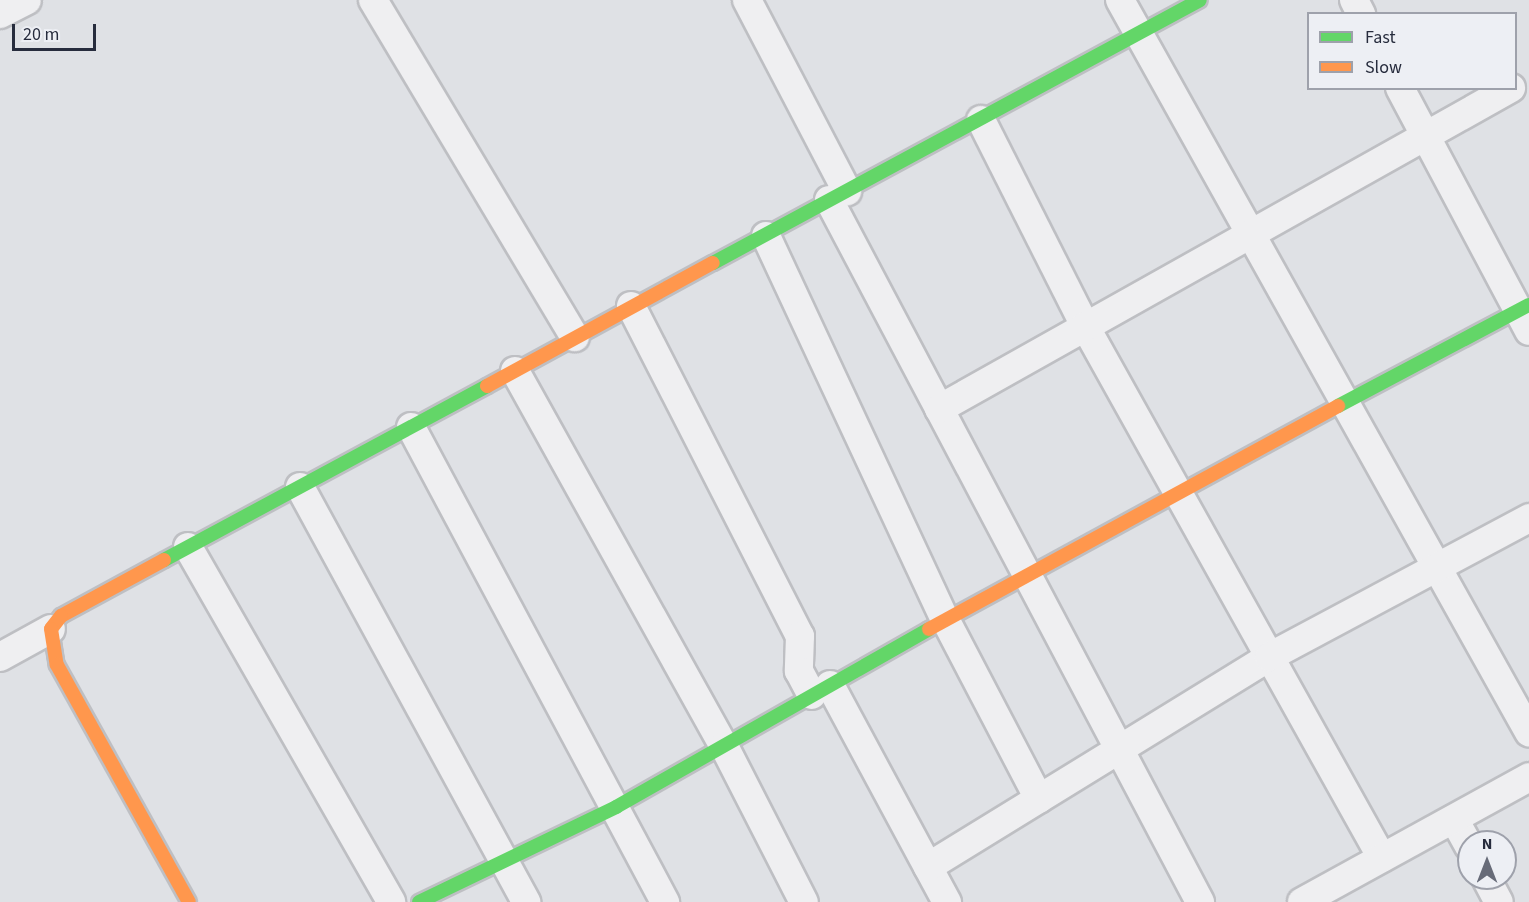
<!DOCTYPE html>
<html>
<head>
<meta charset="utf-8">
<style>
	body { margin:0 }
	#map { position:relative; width:1529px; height:902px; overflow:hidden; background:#dfe1e5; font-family:"Source Sans 3",sans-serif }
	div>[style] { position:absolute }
	.roads { filter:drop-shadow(2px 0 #bebfc3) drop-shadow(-2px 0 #bebfc3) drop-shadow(0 2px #bebfc3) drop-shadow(0 -2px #bebfc3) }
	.street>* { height:28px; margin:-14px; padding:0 14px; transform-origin:14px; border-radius:14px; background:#efeff1 }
	.fast>* { height:14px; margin:-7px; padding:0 7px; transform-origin:7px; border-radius:7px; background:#63d668 }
	.slow>* { height:14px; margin:-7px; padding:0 7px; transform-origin:7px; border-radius:7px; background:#ff974d }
	span { translate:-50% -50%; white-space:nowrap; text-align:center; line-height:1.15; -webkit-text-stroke:4.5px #edeff4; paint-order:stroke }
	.legend { position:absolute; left:1307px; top:12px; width:210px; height:78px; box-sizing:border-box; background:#edeff4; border:2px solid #9ea1ab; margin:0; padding:8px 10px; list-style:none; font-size:18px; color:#272c3d }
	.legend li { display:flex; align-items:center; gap:12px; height:30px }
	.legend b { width:30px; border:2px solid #9ea1ab }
	.north { position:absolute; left:1457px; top:830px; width:60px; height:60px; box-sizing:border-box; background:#edeff4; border:2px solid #9ea1ab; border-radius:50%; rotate:0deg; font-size:16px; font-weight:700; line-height:24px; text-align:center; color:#272c3d }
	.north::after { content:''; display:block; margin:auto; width:21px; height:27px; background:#676b78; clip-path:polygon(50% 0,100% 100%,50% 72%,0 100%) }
	.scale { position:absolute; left:12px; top:24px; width:84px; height:27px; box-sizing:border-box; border:3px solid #272c3d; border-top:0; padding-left:8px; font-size:18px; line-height:21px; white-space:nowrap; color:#272c3d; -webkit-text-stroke:4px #edeff4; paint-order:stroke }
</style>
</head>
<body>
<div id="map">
	<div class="roads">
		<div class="street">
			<div style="left:373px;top:0;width:393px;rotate:59.1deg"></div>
			<div style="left:747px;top:0;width:216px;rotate:62.4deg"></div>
			<div style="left:1120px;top:0;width:839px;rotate:60.81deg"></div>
			<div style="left:1354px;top:0;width:16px;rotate:63deg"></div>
			<div style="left:0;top:14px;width:30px;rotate:-27deg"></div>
			<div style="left:1400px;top:88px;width:275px;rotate:62deg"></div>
			<div style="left:981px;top:120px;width:231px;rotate:63.2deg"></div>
			<div style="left:1085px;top:326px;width:609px;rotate:60.83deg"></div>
			<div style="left:829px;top:200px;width:794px;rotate:62.14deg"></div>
			<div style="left:766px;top:236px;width:423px;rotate:65deg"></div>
			<div style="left:945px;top:619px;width:203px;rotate:62.4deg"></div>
			<div style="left:631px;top:306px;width:371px;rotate:62.9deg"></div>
			<div style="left:800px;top:636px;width:35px;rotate:92deg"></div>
			<div style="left:799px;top:671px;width:27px;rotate:62deg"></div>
			<div style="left:515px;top:371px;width:429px;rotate:60.9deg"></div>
			<div style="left:724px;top:746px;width:175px;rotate:62.9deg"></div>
			<div style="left:939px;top:409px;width:656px;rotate:-29.3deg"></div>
			<div style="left:411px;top:427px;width:539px;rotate:61.86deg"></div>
			<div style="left:300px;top:487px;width:473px;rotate:61.4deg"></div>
			<div style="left:188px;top:547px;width:409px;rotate:60.2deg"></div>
			<div style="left:0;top:657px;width:58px;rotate:-28.8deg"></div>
			<div style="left:830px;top:685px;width:247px;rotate:61.7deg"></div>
			<div style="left:1454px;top:819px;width:31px;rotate:61deg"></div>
			<div style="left:928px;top:867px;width:400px;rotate:-31.6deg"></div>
			<div style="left:1269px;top:657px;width:295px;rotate:-28.1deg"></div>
			<div style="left:1486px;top:878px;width:27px;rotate:62deg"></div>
			<div style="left:1302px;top:902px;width:259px;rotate:-28.8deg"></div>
		</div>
		<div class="fast">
			<div style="left:713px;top:263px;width:553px;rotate:-28.37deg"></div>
			<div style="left:1338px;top:406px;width:216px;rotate:-27.9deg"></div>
			<div style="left:164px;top:560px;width:367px;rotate:-28.3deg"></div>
			<div style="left:419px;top:902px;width:219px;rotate:-25.7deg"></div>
			<div style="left:616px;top:807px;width:360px;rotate:-29.6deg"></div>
		</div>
		<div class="slow">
			<div style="left:487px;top:386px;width:257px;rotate:-28.6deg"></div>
			<div style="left:164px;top:560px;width:117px;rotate:151.5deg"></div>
			<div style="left:61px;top:616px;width:16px;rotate:128deg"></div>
			<div style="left:51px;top:629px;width:36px;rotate:81deg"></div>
			<div style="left:57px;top:665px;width:271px;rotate:60.9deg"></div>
			<div style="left:929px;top:629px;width:466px;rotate:-28.6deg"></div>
		</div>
	</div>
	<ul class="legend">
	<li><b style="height:8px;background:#63d668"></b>Fast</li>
	<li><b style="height:8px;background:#ff974d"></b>Slow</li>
	</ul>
	<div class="north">N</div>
	<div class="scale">20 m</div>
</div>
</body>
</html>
